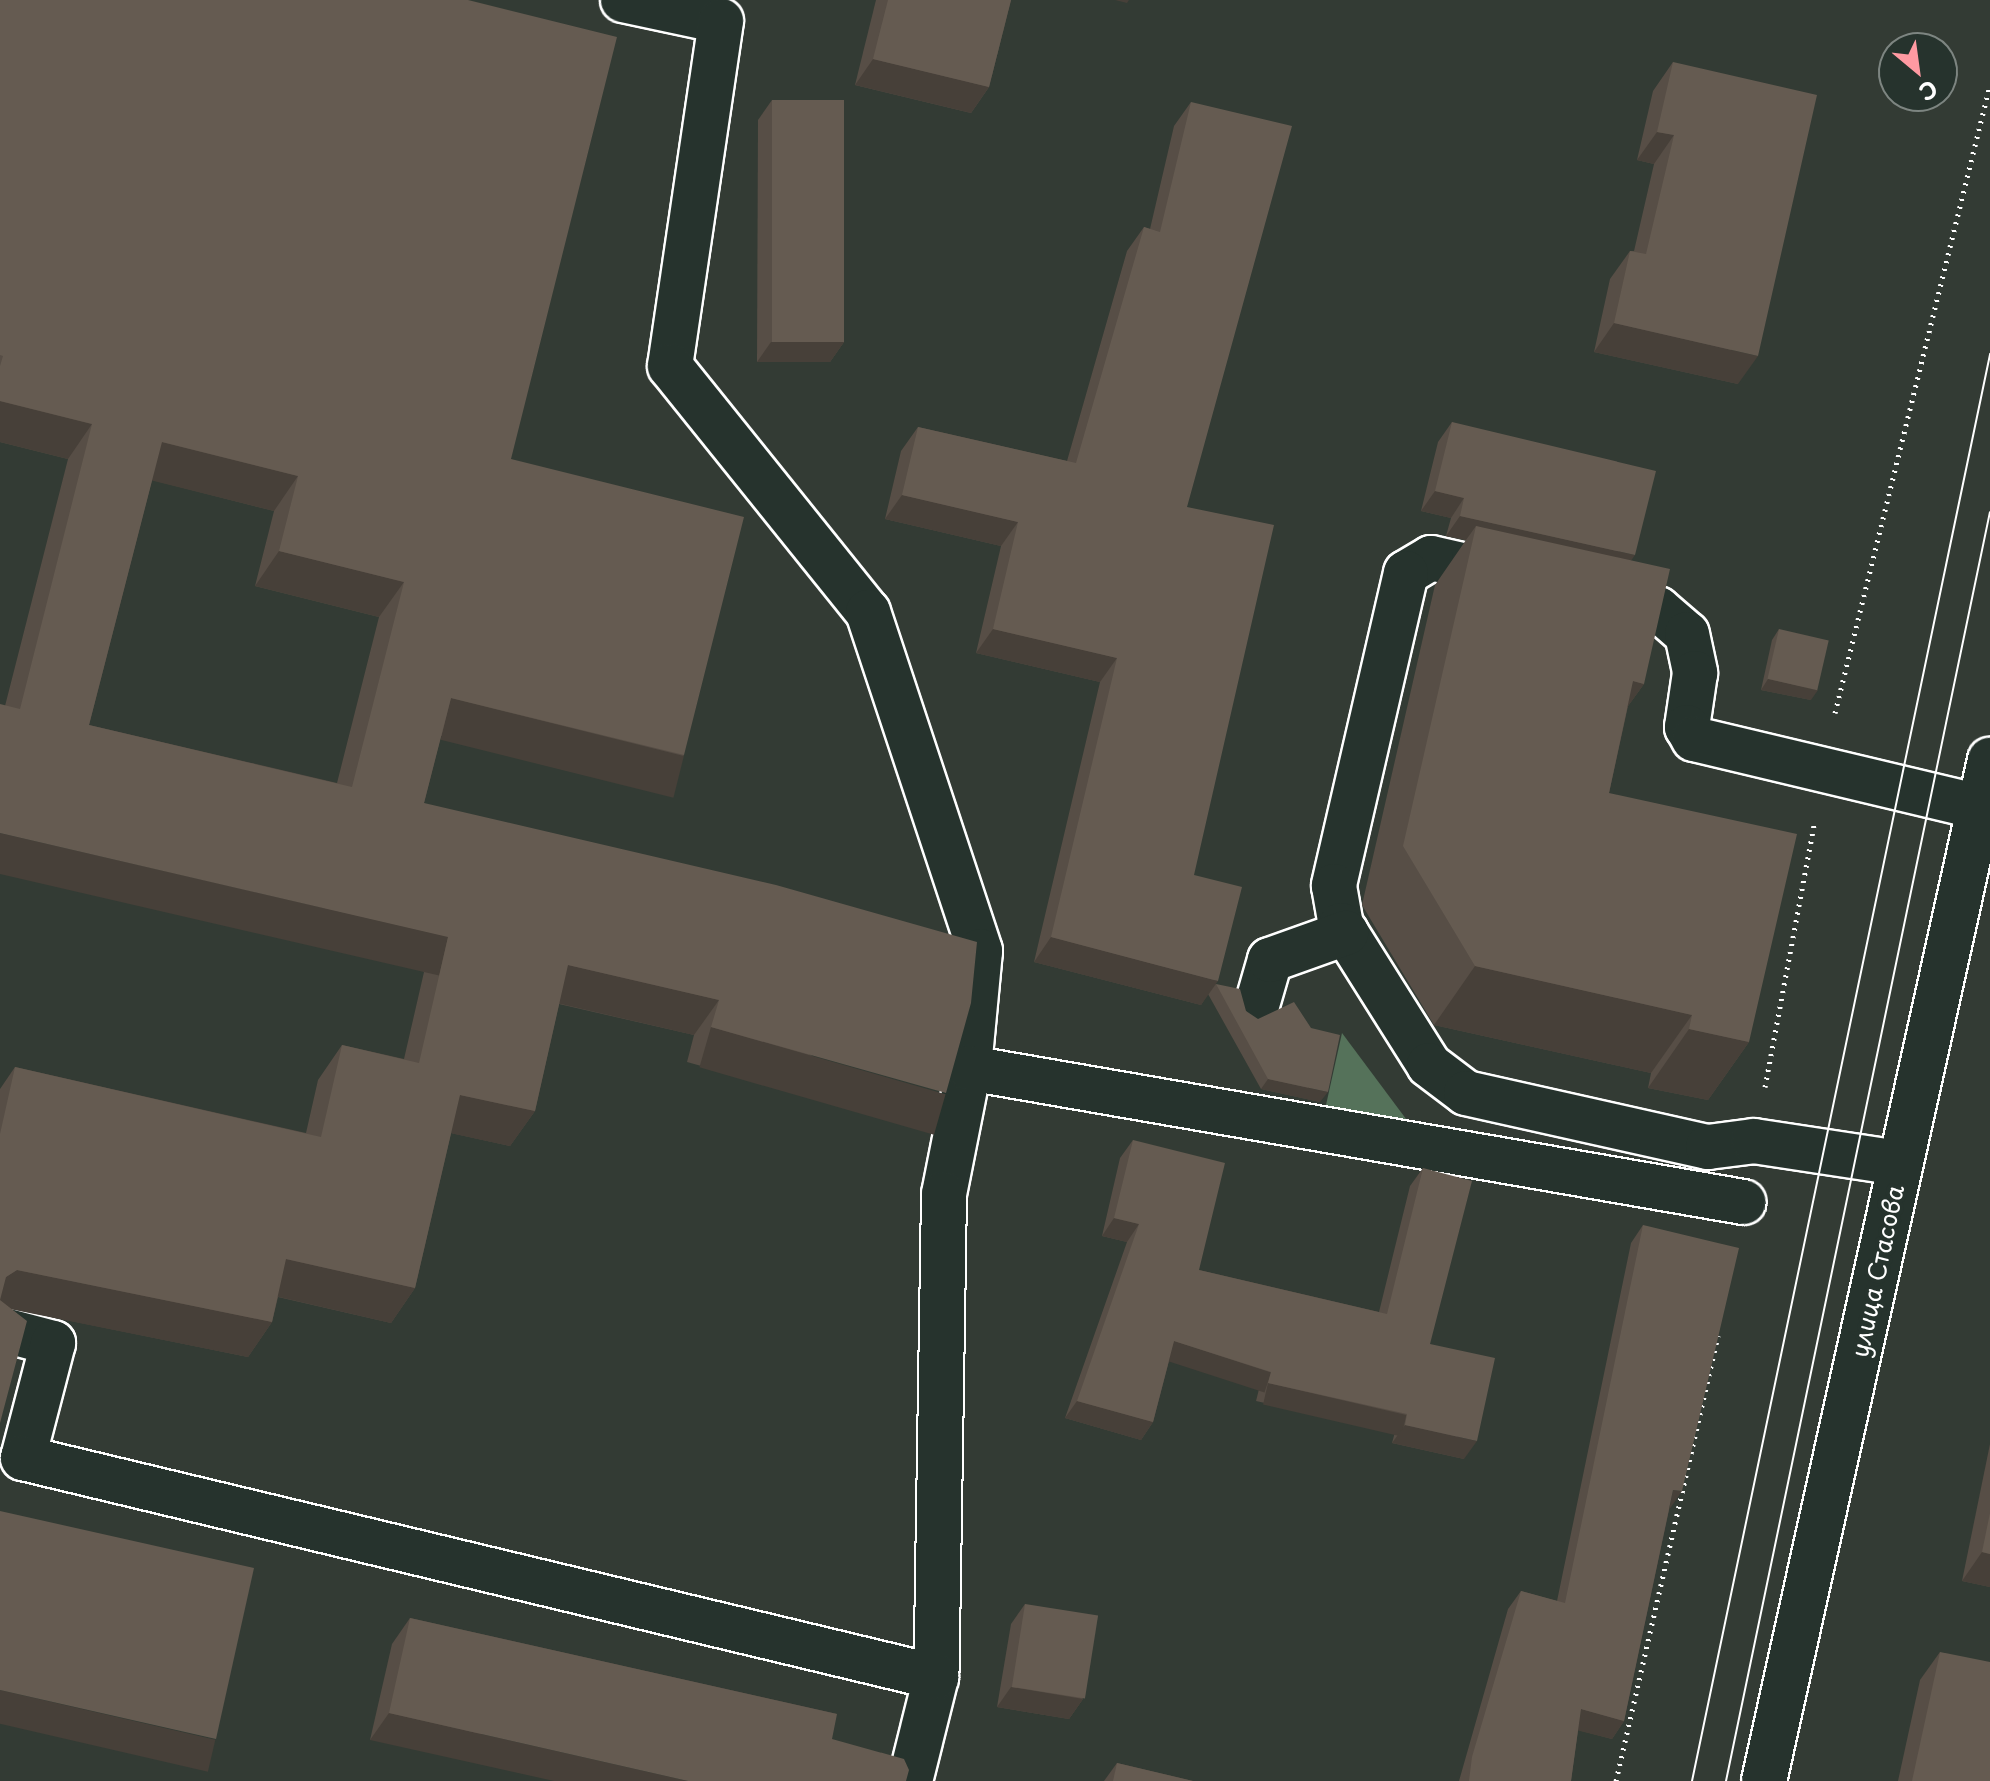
<!DOCTYPE html>
<html>
<head>
<meta charset="utf-8">
<style>
	body { margin:0 }
	#map { position:relative; width:1990px; height:1781px; overflow:hidden; background:#333b34; font-family:"Playpen Sans",sans-serif }
	div>[style] { position:absolute }
	.green>* { inset:0; background:#55725a }
	.path>* { height:5px; margin-top:-2.5px; transform-origin:0; background:repeating-linear-gradient(90deg,#fff 0 2px,transparent 0 8px) }
	.roads { filter:drop-shadow(2px 0 #fff) drop-shadow(-2px 0 #fff) drop-shadow(0 2px #fff) drop-shadow(0 -2px #fff) }
	.minor>* { height:44px; margin:-22px; padding:0 22px; transform-origin:22px; border-radius:22px; background:#26332d }
	.tram>* { height:2px; margin:-1px; padding:0 1px; transform-origin:1px; border-radius:1px; background:#fff }
	.wall>* { inset:0; background:#574e46 }
	.shaded-wall>* { inset:0; background:#474039; transform-origin:0 0 }
	.building>* { inset:0; background:#655b51; transform-origin:0 0 }
	span { translate:-50% -50%; white-space:nowrap; text-align:center; line-height:1.15; -webkit-text-stroke:8px #26332d; paint-order:stroke }
	.street-label { font-size:24px; color:#fff }
	.north { position:absolute; left:1878px; top:32px; width:80px; height:80px; box-sizing:border-box; background:#26332d; border:2px solid #7d8581; border-radius:50%; rotate:151deg; font-size:22px; font-weight:700; line-height:32px; text-align:center; color:#fff }
	.north::after { content:''; display:block; margin:auto; width:28px; height:36px; background:#ff9aa2; clip-path:polygon(50% 0,100% 100%,50% 72%,0 100%) }
</style>
</head>
<body>
<div id="map">
	<div class="green">
		<div style="clip-path:polygon(1342px 1033px,1418px 1135px,1324px 1114px)"></div>
	</div>
	<div class="path">
		<div style="left:1835px;top:713px;width:647px;rotate:-76.14deg"></div>
		<div style="left:1765px;top:1087px;width:267px;rotate:-79.4deg"></div>
		<div style="left:1616px;top:1781px;width:457px;rotate:-77.1deg"></div>
	</div>
	<div class="roads">
		<div class="minor">
			<div style="left:623px;top:0;width:100px;rotate:12.1deg"></div>
			<div style="left:721px;top:21px;width:349px;rotate:98.4deg"></div>
			<div style="left:670px;top:366px;width:316px;rotate:51.2deg"></div>
			<div style="left:868px;top:612px;width:357px;rotate:71.7deg"></div>
			<div style="left:980px;top:951px;width:118px;rotate:95.4deg"></div>
			<div style="left:969px;top:1068px;width:128px;rotate:101.2deg"></div>
			<div style="left:944px;top:1194px;width:483px;rotate:90.9deg"></div>
			<div style="left:936px;top:1677px;width:107px;rotate:104deg"></div>
			<div style="left:1510px;top:576px;width:81px;rotate:-167.2deg"></div>
			<div style="left:1431px;top:558px;width:29px;rotate:149deg"></div>
			<div style="left:1406px;top:573px;width:321px;rotate:103deg"></div>
			<div style="left:1334px;top:886px;width:40px;rotate:80deg"></div>
			<div style="left:1341px;top:925px;width:165px;rotate:57.8deg"></div>
			<div style="left:1429px;top:1065px;width:46px;rotate:37.1deg"></div>
			<div style="left:1466px;top:1093px;width:248px;rotate:12.6deg"></div>
			<div style="left:1708px;top:1147px;width:46px;rotate:-7.4deg"></div>
			<div style="left:1754px;top:1141px;width:148px;rotate:8.6deg"></div>
			<div style="left:1601px;top:597px;width:58px;rotate:11.9deg"></div>
			<div style="left:1658px;top:609px;width:38px;rotate:41deg"></div>
			<div style="left:1687px;top:634px;width:40px;rotate:78deg"></div>
			<div style="left:1695px;top:673px;width:55px;rotate:98.4deg"></div>
			<div style="left:1687px;top:727px;width:14px;rotate:60deg"></div>
			<div style="left:1694px;top:739px;width:294px;rotate:13.4deg"></div>
			<div style="left:1257px;top:1005px;width:47px;rotate:-73.9deg"></div>
			<div style="left:1270px;top:960px;width:81px;rotate:-19.6deg"></div>
			<div style="left:969px;top:1068px;width:786px;rotate:9.82deg"></div>
			<div style="left:0;top:1329px;width:55px;rotate:14.8deg"></div>
			<div style="left:53px;top:1343px;width:119px;rotate:104.6deg"></div>
			<div style="left:23px;top:1458px;width:939px;rotate:13.49deg"></div>
			<div style="left:1764px;top:1781px;width:1046px;rotate:-77.52deg"></div>
		</div>
	</div>
	<div class="tram">
		<div style="left:1692px;top:1781px;width:1458px;rotate:-78.2deg"></div>
		<div style="left:1726px;top:1781px;width:1296px;rotate:-78.25deg"></div>
	</div>
	<div class="wall">
		<div style="clip-path:polygon(evenodd,0 0,511px 459px,684px 755px,660px 790px,441px 736px,424px 803px,921px 1127px,687px 1062px,694px 1035px,559px 1004px,535px 1111px,510px 1146px,451px 1133px,415px 1288px,391px 1323px,278px 1297px,272px 1322px,248px 1357px,12px 1309px,0 1423px,0 1089px,15px 1067px,306px 1133px,318px 1080px,342px 1045px,404px 1059px,424px 972px,5px 706px,68px 459px,0 442px,0 0,152px 480px,274px 511px,255px 586px,379px 617px,337px 783px,89px 725px,152px 480px)"></div>
		<div style="clip-path:polygon(876px 0,1011px 0,989px 87px,971px 113px,855px 85px)"></div>
		<div style="clip-path:polygon(1673px 62px,1738px 384px,1594px 352px,1610px 279px,1630px 251px,1634px 251px,1654px 164px,1637px 160px,1653px 91px)"></div>
		<div style="clip-path:polygon(772px 100px,844px 342px,830px 362px,757px 362px,758px 120px)"></div>
		<div style="clip-path:polygon(1191px 102px,1187px 507px,1194px 875px,1216px 984px,1246px 1011px,1320px 1102px,1261px 1089px,1208px 994px,1201px 1005px,1034px 962px,1100px 682px,976px 653px,1001px 546px,885px 519px,901px 451px,918px 427px,1067px 461px,1127px 251px,1144px 227px,1150px 229px,1174px 126px)"></div>
		<div style="clip-path:polygon(1452px 422px,1631px 561px,1644px 684px,1628px 706px,1609px 793px,1749px 1042px,1708px 1100px,1648px 1088px,1651px 1073px,1434px 1025px,1362px 905px,1435px 585px,1466px 540px,1446px 536px,1451px 518px,1421px 511px,1438px 442px)"></div>
		<div style="clip-path:polygon(1779px 629px,1811px 700px,1761px 690px,1772px 640px)"></div>
		<div style="clip-path:polygon(1133px 1140px,1199px 1270px,1379px 1312px,1410px 1186px,1423px 1168px,1430px 1344px,1464px 1459px,1392px 1443px,1395px 1432px,1256px 1401px,1259px 1389px,1169px 1361px,1153px 1422px,1141px 1440px,1065px 1418px,1127px 1242px,1102px 1236px,1120px 1158px)"></div>
		<div style="clip-path:polygon(1643px 1225px,1669px 1510px,1624px 1721px,1612px 1739px,1578px 1730px,1571px 1781px,1459px 1781px,1508px 1609px,1521px 1591px,1557px 1601px,1631px 1243px)"></div>
		<div style="clip-path:polygon(1990px 1444px,1990px 1587px,1962px 1581px)"></div>
		<div style="clip-path:polygon(1025px 1604px,1083px 1699px,1069px 1719px,997px 1707px,1011px 1624px)"></div>
		<div style="clip-path:polygon(410px 1618px,837px 1714px,370px 1740px,392px 1644px)"></div>
		<div style="clip-path:polygon(1940px 1652px,1990px 1781px,1898px 1781px,1920px 1680px)"></div>
		<div style="clip-path:polygon(1117px 1763px,1193px 1781px,1104px 1781px)"></div>
	</div>
	<div class="shaded-wall">
		<div style="clip-path:polygon(1115px 0,1129px 0,1127px 3px)"></div>
		<div style="clip-path:polygon(873px 59px,989px 87px,971px 113px,855px 85px)"></div>
		<div style="clip-path:polygon(1657px 132px,1674px 135px,1654px 164px,1637px 160px)"></div>
		<div style="clip-path:polygon(1614px 323px,1758px 356px,1738px 384px,1594px 352px)"></div>
		<div style="clip-path:polygon(771px 342px,844px 342px,830px 362px,757px 362px)"></div>
		<div style="clip-path:polygon(0 401px,92px 424px,68px 459px,0 442px)"></div>
		<div style="clip-path:polygon(162px 442px,298px 476px,274px 511px,138px 477px)"></div>
		<div style="clip-path:polygon(1435px 491px,1464px 498px,1451px 518px,1421px 511px)"></div>
		<div style="clip-path:polygon(902px 495px,1018px 522px,1001px 546px,885px 519px)"></div>
		<div style="clip-path:polygon(1460px 516px,1635px 555px,1621px 575px,1476px 526px,1466px 540px,1446px 536px)"></div>
		<div style="clip-path:polygon(279px 551px,404px 582px,379px 617px,255px 586px)"></div>
		<div style="clip-path:polygon(993px 629px,1117px 658px,1100px 682px,976px 653px)"></div>
		<div style="clip-path:polygon(1768px 679px,1818px 690px,1811px 700px,1761px 690px)"></div>
		<div style="clip-path:polygon(1633px 681px,1644px 684px,1602px 742px)"></div>
		<div style="left:451px;top:698px;width:240px;height:43px;rotate:14deg"></div>
		<div style="left:0;top:833px;width:460px;height:40px;rotate:13deg"></div>
		<div style="clip-path:polygon(1051px 937px,1218px 981px,1201px 1005px,1034px 962px)"></div>
		<div style="clip-path:polygon(568px 965px,719px 1000px,694px 1035px,544px 1000px)"></div>
		<div style="clip-path:polygon(1475px 966px,1692px 1015px,1651px 1073px,1434px 1025px)"></div>
		<div style="left:711px;top:1027px;width:244px;height:42px;rotate:16deg"></div>
		<div style="clip-path:polygon(1689px 1029px,1749px 1042px,1708px 1100px,1648px 1088px)"></div>
		<div style="clip-path:polygon(1268px 1079px,1328px 1092px,1320px 1102px,1261px 1089px)"></div>
		<div style="clip-path:polygon(460px 1095px,535px 1111px,510px 1146px,436px 1130px)"></div>
		<div style="clip-path:polygon(1114px 1218px,1139px 1224px,1127px 1242px,1102px 1236px)"></div>
		<div style="clip-path:polygon(286px 1259px,415px 1288px,391px 1323px,262px 1293px)"></div>
		<div style="clip-path:polygon(17px 1270px,272px 1322px,248px 1357px,0 1307px,0 1286px,6px 1277px)"></div>
		<div style="left:1174px;top:1341px;width:102px;height:21px;rotate:18deg"></div>
		<div style="left:1268px;top:1383px;width:142px;height:22px;rotate:13deg"></div>
		<div style="clip-path:polygon(1077px 1401px,1153px 1422px,1141px 1440px,1065px 1418px)"></div>
		<div style="clip-path:polygon(1405px 1425px,1477px 1441px,1464px 1459px,1392px 1443px)"></div>
		<div style="clip-path:polygon(1673px 1490px,1682px 1491px,1669px 1510px)"></div>
		<div style="clip-path:polygon(1982px 1552px,1990px 1554px,1990px 1587px,1962px 1581px)"></div>
		<div style="clip-path:polygon(1011px 1687px,1083px 1699px,1069px 1719px,997px 1707px)"></div>
		<div style="left:0;top:1690px;width:221px;height:33px;rotate:13deg"></div>
		<div style="clip-path:polygon(1581px 1709px,1624px 1721px,1612px 1739px,1568px 1728px)"></div>
		<div style="clip-path:polygon(389px 1713px,688px 1781px,554px 1781px,370px 1740px)"></div>
	</div>
	<div class="building">
		<div style="clip-path:polygon(evenodd,0 0,468px 0,617px 37px,511px 459px,744px 517px,684px 755px,451px 698px,424px 803px,776px 885px,977px 942px,971px 1003px,946px 1093px,711px 1027px,719px 1000px,568px 965px,535px 1111px,460px 1095px,415px 1288px,286px 1259px,272px 1322px,17px 1270px,6px 1277px,0 1300px,27px 1321px,0 1423px,0 1134px,15px 1067px,321px 1137px,342px 1045px,419px 1063px,448px 937px,0 833px,0 704px,20px 709px,92px 424px,0 401px,0 366px,3px 356px,0 355px,0 0,162px 442px,298px 476px,279px 551px,404px 582px,352px 787px,89px 725px,162px 442px)"></div>
		<div style="clip-path:polygon(888px 0,1011px 0,989px 87px,873px 59px)"></div>
		<div style="clip-path:polygon(1673px 62px,1817px 95px,1758px 356px,1614px 323px,1630px 251px,1646px 254px,1674px 135px,1657px 132px)"></div>
		<div style="left:772px;top:100px;width:72px;height:242px"></div>
		<div style="clip-path:polygon(1191px 102px,1292px 126px,1187px 507px,1274px 525px,1194px 875px,1242px 887px,1218px 981px,1051px 937px,1117px 658px,993px 629px,1018px 522px,902px 495px,918px 427px,1076px 463px,1144px 227px,1160px 232px)"></div>
		<div style="clip-path:polygon(1452px 422px,1656px 471px,1635px 555px,1460px 516px,1464px 498px,1435px 491px)"></div>
		<div style="clip-path:polygon(1476px 526px,1670px 569px,1644px 684px,1633px 681px,1609px 793px,1797px 834px,1749px 1042px,1689px 1029px,1692px 1015px,1475px 966px,1403px 846px)"></div>
		<div style="left:1779px;top:629px;width:51px;height:51px;rotate:13deg"></div>
		<div style="clip-path:polygon(1216px 984px,1240px 989px,1246px 1011px,1258px 1019px,1294px 1002px,1311px 1028px,1340px 1035px,1328px 1092px,1268px 1079px)"></div>
		<div style="clip-path:polygon(1133px 1140px,1225px 1163px,1199px 1270px,1387px 1314px,1423px 1168px,1472px 1181px,1430px 1344px,1495px 1358px,1477px 1441px,1405px 1425px,1407px 1414px,1268px 1383px,1271px 1372px,1174px 1341px,1153px 1422px,1077px 1401px,1139px 1224px,1114px 1218px)"></div>
		<div style="clip-path:polygon(1643px 1225px,1739px 1248px,1682px 1491px,1673px 1490px,1624px 1721px,1581px 1709px,1571px 1781px,1469px 1781px,1472px 1757px,1521px 1591px,1565px 1603px)"></div>
		<div style="clip-path:polygon(0 1511px,254px 1568px,216px 1739px,0 1690px)"></div>
		<div style="clip-path:polygon(1990px 1513px,1990px 1554px,1982px 1552px)"></div>
		<div style="left:1025px;top:1604px;width:74px;height:84px;rotate:9deg"></div>
		<div style="clip-path:polygon(410px 1618px,837px 1714px,832px 1739px,904px 1759px,909px 1770px,906px 1781px,688px 1781px,389px 1713px)"></div>
		<div style="clip-path:polygon(1940px 1652px,1990px 1662px,1990px 1781px,1912px 1781px)"></div>
		<div style="clip-path:polygon(1117px 1763px,1193px 1781px,1113px 1781px)"></div>
	</div>
	<div class="street-label">
		<span style="left:1877px;top:1271px;rotate:-78deg">улица Стасова</span>
	</div>
	<div class="north">С</div>
</div>
</body>
</html>
